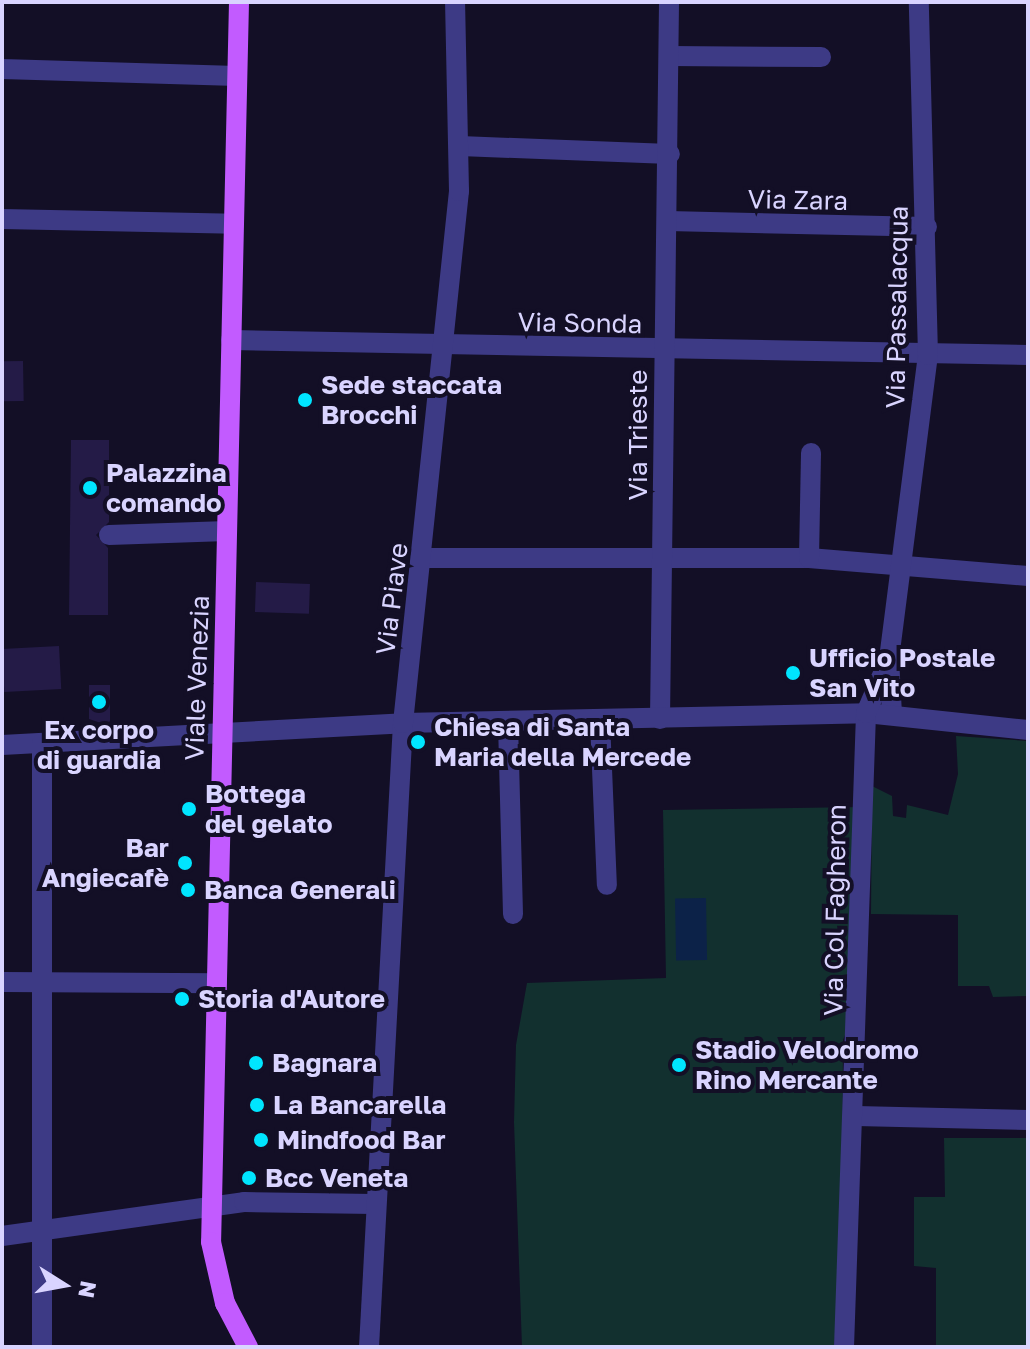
<!DOCTYPE html>
<html>
<head>
<meta charset="utf-8">
<style>
	body { margin:0 }
	#map { position:relative; width:1030px; height:1349px; overflow:hidden; background:#130f26; font-family:"Golos Text",sans-serif }
	div>[style] { position:absolute }
	.green>* { inset:0; background:#12302f }
	.water>* { inset:0; background:#0c2248; transform-origin:0 0 }
	.building>* { inset:0; background:#241b47; transform-origin:0 0 }
	.minor>* { height:20px; margin:-10px; padding:0 10px; transform-origin:10px; border-radius:10px; background:#3d3a85 }
	.major>* { height:20px; margin:-10px; padding:0 10px; transform-origin:10px; border-radius:10px; background:#c25bff }
	.dots>* { width:22px; height:22px; translate:-50% -50%; box-sizing:border-box; border:4px solid #130f26; border-radius:50% }
	span { translate:-50% -50%; white-space:nowrap; text-align:center; line-height:1.15; -webkit-text-stroke:8px #130f26; paint-order:stroke }
	.street-label { font-size:26px; color:#d9d4ff }
	.poi-label { font-size:26px; color:#d9d4ff; font-weight:700 }
	.left { translate:0 -50%; text-align:left }
	.right { translate:-100% -50%; text-align:right }
	.frame { position:absolute; inset:0; border:4px solid #d9d4ff; pointer-events:none }
	.north { position:absolute; left:24px; top:1245px; width:80px; height:80px; -webkit-text-stroke:6px #130f26; paint-order:stroke; rotate:101deg; font-size:22px; font-weight:700; line-height:32px; text-align:center; color:#d9d4ff }
	.north::after { content:''; display:block; margin:auto; width:28px; height:36px; background:#d9d4ff; clip-path:polygon(50% 0,100% 100%,50% 72%,0 100%) }
</style>
</head>
<body>
<div id="map">
	<div class="green">
		<div style="clip-path:polygon(956px 736px,1028px 741px,1028px 996px,993px 997px,989px 986px,958px 986px,958px 915px,871px 914px,872px 786px,892px 796px,893px 816px,906px 818px,907px 805px,948px 815px,958px 774px)"></div>
		<div style="clip-path:polygon(861px 807px,851px 1020px,843px 1040px,842px 1259px,834px 1347px,522px 1347px,514px 1122px,516px 1045px,527px 983px,666px 978px,663px 810px)"></div>
		<div style="clip-path:polygon(944px 1138px,1028px 1138px,1028px 1347px,936px 1347px,936px 1268px,914px 1266px,914px 1197px,945px 1197px)"></div>
	</div>
	<div class="water">
		<div style="left:706px;top:898px;width:62px;height:31px;rotate:89deg"></div>
	</div>
	<div class="building">
		<div style="left:23px;top:361px;width:40px;height:21px;rotate:89deg"></div>
		<div style="clip-path:polygon(71px 440px,109px 440px,109px 522px,96px 535px,108px 548px,108px 615px,69px 615px)"></div>
		<div style="left:256px;top:582px;width:54px;height:30px;rotate:2deg"></div>
		<div style="left:59px;top:646px;width:43px;height:57px;rotate:87deg"></div>
		<div style="clip-path:polygon(89px 685px,110px 685px,110px 726px,89px 719px)"></div>
	</div>
	<div class="minor">
		<div style="left:669px;top:56px;width:152px;rotate:0.4deg"></div>
		<div style="left:2px;top:69px;width:235px;rotate:1.7deg"></div>
		<div style="left:460px;top:146px;width:210px;rotate:2.2deg"></div>
		<div style="left:2px;top:219px;width:232px;rotate:1.2deg"></div>
		<div style="left:668px;top:221px;width:259px;rotate:1.3deg"></div>
		<div style="left:231px;top:340px;width:797px;rotate:1.08deg"></div>
		<div style="left:109px;top:535px;width:118px;rotate:-1.9deg"></div>
		<div style="left:424px;top:558px;width:385px"></div>
		<div style="left:809px;top:558px;width:220px;rotate:4.7deg"></div>
		<div style="left:809px;top:558px;width:105px;rotate:-88.9deg"></div>
		<div style="left:892px;top:714px;width:55px;rotate:-93.1deg"></div>
		<div style="left:889px;top:659px;width:306px;rotate:-82.7deg"></div>
		<div style="left:928px;top:355px;width:353px;rotate:-91.5deg"></div>
		<div style="left:660px;top:719px;width:717px;rotate:-89.28deg"></div>
		<div style="left:600px;top:721px;width:164px;rotate:87.6deg"></div>
		<div style="left:508px;top:723px;width:191px;rotate:88.5deg"></div>
		<div style="left:2px;top:745px;width:402px;rotate:-3.1deg"></div>
		<div style="left:403px;top:723px;width:463px;rotate:-1.2deg"></div>
		<div style="left:866px;top:713px;width:163px;rotate:6deg"></div>
		<div style="left:2px;top:982px;width:215px;rotate:0.3deg"></div>
		<div style="left:856px;top:1116px;width:172px;rotate:1.3deg"></div>
		<div style="left:2px;top:1236px;width:244px;rotate:-8deg"></div>
		<div style="left:244px;top:1202px;width:130px;rotate:0.9deg"></div>
		<div style="left:42px;top:1347px;width:604px;rotate:-90deg"></div>
		<div style="left:369px;top:1347px;width:625px;rotate:-86.88deg"></div>
		<div style="left:403px;top:723px;width:535px;rotate:-83.99deg"></div>
		<div style="left:459px;top:191px;width:189px;rotate:-91.2deg"></div>
		<div style="left:844px;top:1347px;width:634px;rotate:-88.01deg"></div>
		<div style="left:866px;top:713px;width:53px;rotate:-66.8deg"></div>
	</div>
	<div class="major">
		<div style="left:239px;top:2px;width:1240px;rotate:91.29deg"></div>
		<div style="left:211px;top:1242px;width:63px;rotate:77.1deg"></div>
		<div style="left:225px;top:1303px;width:50px;rotate:62.4deg"></div>
	</div>
	<div class="dots">
		<div style="left:305px;top:400px;background:#00e5ff"></div>
		<div style="left:90px;top:488px;background:#00e5ff"></div>
		<div style="left:793px;top:673px;background:#00e5ff"></div>
		<div style="left:99px;top:702px;background:#00e5ff"></div>
		<div style="left:418px;top:742px;background:#00e5ff"></div>
		<div style="left:189px;top:809px;background:#00e5ff"></div>
		<div style="left:185px;top:863px;background:#00e5ff"></div>
		<div style="left:188px;top:890px;background:#00e5ff"></div>
		<div style="left:182px;top:999px;background:#00e5ff"></div>
		<div style="left:256px;top:1063px;background:#00e5ff"></div>
		<div style="left:679px;top:1065px;background:#00e5ff"></div>
		<div style="left:257px;top:1105px;background:#00e5ff"></div>
		<div style="left:261px;top:1140px;background:#00e5ff"></div>
		<div style="left:249px;top:1178px;background:#00e5ff"></div>
	</div>
	<div class="street-label">
		<span style="left:798px;top:200px;rotate:1deg">Via Zara</span>
		<span style="left:897px;top:307px;rotate:-89deg">Via Passalacqua</span>
		<span style="left:580px;top:323px;rotate:1deg">Via Sonda</span>
		<span style="left:638px;top:435px;rotate:-90deg">Via Trieste</span>
		<span style="left:392px;top:599px;rotate:-83deg">Via Piave</span>
		<span style="left:197px;top:678px;rotate:-88deg">Viale Venezia</span>
		<span style="left:835px;top:910px;rotate:-89deg">Via Col Fagheron</span>
	</div>
	<div class="poi-label">
		<span class="left" style="left:321px;top:400px">Sede staccata<br>Brocchi</span>
		<span class="left" style="left:106px;top:488px">Palazzina<br>comando</span>
		<span class="left" style="left:809px;top:673px">Ufficio Postale<br>San Vito</span>
		<span class="left" style="left:434px;top:742px">Chiesa di Santa<br>Maria della Mercede</span>
		<span style="left:99px;top:745px">Ex corpo<br>di guardia</span>
		<span class="left" style="left:205px;top:809px">Bottega<br>del gelato</span>
		<span class="right" style="left:169px;top:863px">Bar<br>Angiecafè</span>
		<span class="left" style="left:204px;top:890px">Banca Generali</span>
		<span class="left" style="left:198px;top:999px">Storia d'Autore</span>
		<span class="left" style="left:695px;top:1065px">Stadio Velodromo<br>Rino Mercante</span>
		<span class="left" style="left:272px;top:1063px">Bagnara</span>
		<span class="left" style="left:273px;top:1105px">La Bancarella</span>
		<span class="left" style="left:277px;top:1140px">Mindfood Bar</span>
		<span class="left" style="left:265px;top:1178px">Bcc Veneta</span>
	</div>
	<div class="frame"></div>
	<div class="north">N</div>
</div>
</body>
</html>
